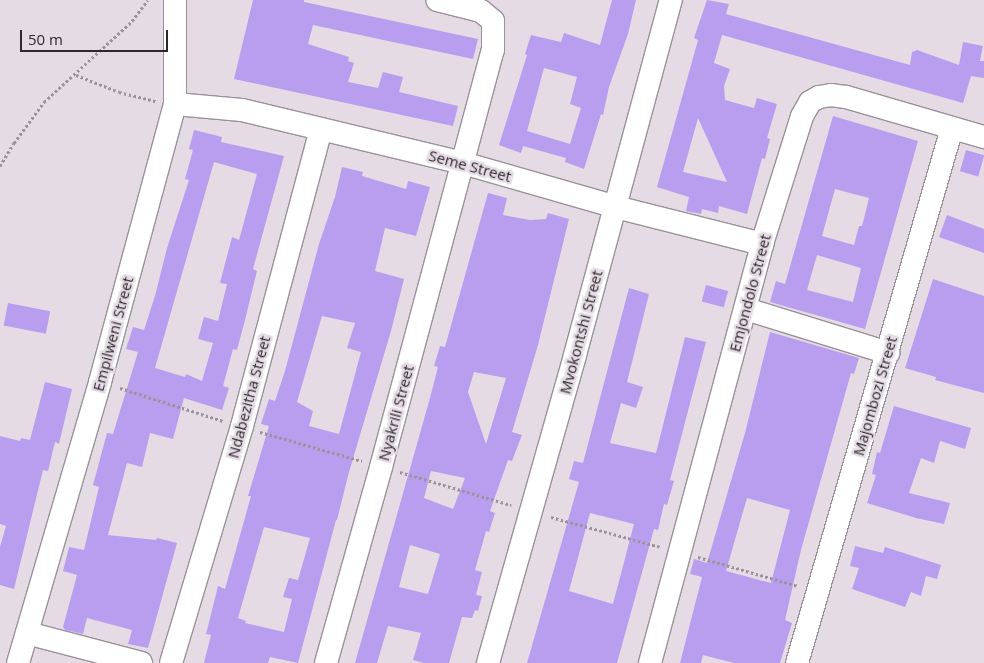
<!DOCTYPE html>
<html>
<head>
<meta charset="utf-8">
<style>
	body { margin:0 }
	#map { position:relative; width:984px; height:663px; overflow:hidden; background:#e4dbe5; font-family:"Open Sans",sans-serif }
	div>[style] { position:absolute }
	.building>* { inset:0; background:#b99eef; transform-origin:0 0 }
	.path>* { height:3px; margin-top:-1.5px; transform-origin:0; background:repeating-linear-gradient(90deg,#9a939a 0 2.5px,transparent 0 5px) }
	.roads { filter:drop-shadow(1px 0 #9a919a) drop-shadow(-1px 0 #9a919a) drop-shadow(0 1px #9a919a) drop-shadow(0 -1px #9a919a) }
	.minor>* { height:22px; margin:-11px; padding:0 11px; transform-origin:11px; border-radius:11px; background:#fff }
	span { translate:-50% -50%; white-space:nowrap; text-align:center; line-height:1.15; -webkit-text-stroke:5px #e4dbe5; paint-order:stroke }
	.street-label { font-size:15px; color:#2c282c }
	.scale { position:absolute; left:20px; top:30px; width:148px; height:22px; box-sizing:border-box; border:2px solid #2c282c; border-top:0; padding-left:6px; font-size:15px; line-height:18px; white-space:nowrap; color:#2c282c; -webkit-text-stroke:4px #e4dbe5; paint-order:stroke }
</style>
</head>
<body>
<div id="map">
	<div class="building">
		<div style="clip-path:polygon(253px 0,304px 0,304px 2px,478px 39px,473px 59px,313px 25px,308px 44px,349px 57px,348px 61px,354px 63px,348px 82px,378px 88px,383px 72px,403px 77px,399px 92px,458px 106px,453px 126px,234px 79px)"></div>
		<div style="clip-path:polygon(evenodd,612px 0,636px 0,628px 34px,609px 87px,603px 115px,601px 114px,584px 169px,565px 162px,566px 158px,523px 146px,521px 153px,499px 145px,527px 55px,525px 54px,531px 35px,561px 42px,564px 33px,600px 45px,612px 0,544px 68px,577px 77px,570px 104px,581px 108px,570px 144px,527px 131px,544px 68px)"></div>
		<div style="clip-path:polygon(evenodd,707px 0,729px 4px,726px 14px,910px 65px,912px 52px,917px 50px,959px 65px,963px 42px,983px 46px,980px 61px,984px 61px,984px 78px,971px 76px,963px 103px,722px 35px,714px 63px,730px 69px,724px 86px,725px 100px,754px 108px,757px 98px,777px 104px,767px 138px,770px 139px,765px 159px,762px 158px,747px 214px,719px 206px,718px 213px,702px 209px,701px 214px,686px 211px,689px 197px,657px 187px,698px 40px,694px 38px,707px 0,698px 118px,727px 182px,683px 172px,698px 118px)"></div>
		<div style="clip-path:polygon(evenodd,833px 116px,918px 141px,865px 329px,770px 302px,776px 281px,785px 284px,833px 116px,835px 189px,869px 198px,862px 226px,859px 226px,854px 245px,822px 236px,835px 189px,833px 116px,817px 255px,861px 268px,853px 302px,807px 290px,817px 255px)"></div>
		<div style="clip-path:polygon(evenodd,194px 130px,222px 137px,221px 142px,284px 156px,253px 269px,257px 271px,244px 324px,237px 350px,233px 349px,223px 386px,229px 388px,222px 410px,184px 398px,173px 439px,150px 433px,142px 467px,127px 463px,108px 535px,156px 540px,157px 538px,177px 543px,148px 648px,128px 644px,132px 630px,87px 618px,83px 634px,65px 630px,63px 627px,77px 575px,63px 571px,69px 547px,84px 550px,99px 487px,93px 485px,107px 433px,113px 434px,138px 352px,126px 349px,133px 327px,144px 330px,155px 296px,167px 248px,189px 180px,185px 179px,193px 150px,189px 149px,194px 130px,214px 162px,257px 174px,239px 240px,232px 237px,220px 283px,227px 284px,218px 321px,204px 317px,198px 339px,213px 343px,202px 381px,186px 374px,185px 377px,155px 368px,214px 162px)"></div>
		<div style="left:966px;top:150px;width:19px;height:22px;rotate:16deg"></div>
		<div style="clip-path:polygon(evenodd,342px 167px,363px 172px,362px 176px,406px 189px,408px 181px,430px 187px,416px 236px,385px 228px,375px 271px,404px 279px,391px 331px,349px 472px,337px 520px,336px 520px,298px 663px,270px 657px,268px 663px,204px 663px,211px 635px,206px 634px,218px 586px,225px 589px,251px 496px,248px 496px,269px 426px,261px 424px,269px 399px,275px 401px,285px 371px,319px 244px,335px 197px,342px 167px,322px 316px,355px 323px,347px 348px,361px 352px,339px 434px,309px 426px,313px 411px,297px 402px,322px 316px,342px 167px,264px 527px,310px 538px,298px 580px,289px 578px,283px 597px,292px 599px,284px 632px,245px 623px,246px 621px,238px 618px,264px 527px)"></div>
		<div style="clip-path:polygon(evenodd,488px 193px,507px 198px,503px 215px,530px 220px,546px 219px,548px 213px,569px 219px,538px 345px,512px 432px,522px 435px,512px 461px,508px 460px,490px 511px,495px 513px,489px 532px,486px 531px,475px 570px,482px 572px,476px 595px,482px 596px,478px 611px,475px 610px,472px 618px,462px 617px,449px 663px,424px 663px,413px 660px,421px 633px,388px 626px,377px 663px,355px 663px,430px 398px,438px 367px,434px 366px,440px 346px,445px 347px,488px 193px,474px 372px,506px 378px,486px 444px,468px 392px,474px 372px,488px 193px,431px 471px,465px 478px,453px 509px,424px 498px,431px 471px,488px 193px,410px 545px,440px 554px,428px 594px,399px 587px,410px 545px)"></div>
		<div style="clip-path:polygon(947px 215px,984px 229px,984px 253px,939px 237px)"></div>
		<div style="clip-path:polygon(933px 279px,984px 296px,984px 393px,935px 380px,936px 377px,905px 368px)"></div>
		<div style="left:706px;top:285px;width:23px;height:17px;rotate:15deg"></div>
		<div style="clip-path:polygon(evenodd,629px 288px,649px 294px,627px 382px,643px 387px,636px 408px,621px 403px,610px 443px,656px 453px,685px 337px,706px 342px,670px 480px,674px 481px,667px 505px,664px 504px,658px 530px,654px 529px,617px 663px,527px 663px,579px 482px,569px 479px,574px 461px,583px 463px,629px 288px,590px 513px,634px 524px,613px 604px,569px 591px,590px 513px)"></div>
		<div style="left:8px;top:303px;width:43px;height:23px;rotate:11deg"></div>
		<div style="clip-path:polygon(evenodd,770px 332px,859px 358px,854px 374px,851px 373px,801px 550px,785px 620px,792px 623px,780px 663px,734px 663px,703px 655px,701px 663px,680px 663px,702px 577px,690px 574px,694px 559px,707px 563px,745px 433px,770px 332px,747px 498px,790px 510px,771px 583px,726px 571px,747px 498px)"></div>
		<div style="clip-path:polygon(45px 382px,72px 389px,59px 444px,55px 442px,48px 471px,43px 470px,14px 589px,0 585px,0 547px,6px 526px,0 524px,0 436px,20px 441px,21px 438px,30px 440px)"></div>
		<div style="clip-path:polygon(894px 406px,971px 428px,965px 449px,940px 441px,934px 463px,921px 458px,909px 493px,950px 503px,944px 524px,916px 518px,867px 503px,876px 475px,872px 474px,877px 452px,880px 453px)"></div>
		<div style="clip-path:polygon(855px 546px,883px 553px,885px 547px,941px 565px,937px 579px,926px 576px,921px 596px,911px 592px,905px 607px,852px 589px,859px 568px,850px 566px)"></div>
	</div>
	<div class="path">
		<div style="left:76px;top:75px;width:46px;rotate:21.6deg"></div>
		<div style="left:119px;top:92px;width:38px;rotate:14deg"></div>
		<div style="left:0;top:166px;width:27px;rotate:-59deg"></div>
		<div style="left:14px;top:143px;width:51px;rotate:-53.8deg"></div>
		<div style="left:44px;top:102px;width:120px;rotate:-42.6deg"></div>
		<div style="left:132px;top:21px;width:26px;rotate:-53deg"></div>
		<div style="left:120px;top:388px;width:108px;rotate:17.8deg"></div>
		<div style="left:260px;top:432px;width:106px;rotate:15.9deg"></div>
		<div style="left:400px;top:472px;width:116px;rotate:16.6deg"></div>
		<div style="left:551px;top:517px;width:114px;rotate:15.3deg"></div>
		<div style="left:698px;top:557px;width:104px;rotate:16.2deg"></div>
	</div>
	<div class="roads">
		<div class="minor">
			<div style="left:175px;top:104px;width:67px;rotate:5.1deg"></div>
			<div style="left:242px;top:110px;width:227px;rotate:13.5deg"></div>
			<div style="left:463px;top:163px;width:159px;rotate:16deg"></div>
			<div style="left:616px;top:207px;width:151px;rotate:14.2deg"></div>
			<div style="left:746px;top:309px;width:149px;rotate:17.2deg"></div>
			<div style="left:27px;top:633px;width:118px;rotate:14.7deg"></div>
			<div style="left:18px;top:663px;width:293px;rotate:-73.7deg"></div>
			<div style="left:100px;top:382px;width:288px;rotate:-74.9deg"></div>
			<div style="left:175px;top:104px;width:104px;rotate:-90deg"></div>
			<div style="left:171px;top:663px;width:247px;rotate:-73.3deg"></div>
			<div style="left:242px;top:426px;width:307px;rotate:-75.1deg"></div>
			<div style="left:326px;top:663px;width:204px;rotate:-74.3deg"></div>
			<div style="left:381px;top:467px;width:432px;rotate:-75deg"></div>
			<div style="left:493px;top:50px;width:29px;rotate:-90deg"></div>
			<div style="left:493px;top:21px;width:16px;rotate:-140deg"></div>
			<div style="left:481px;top:11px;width:45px;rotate:-166deg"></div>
			<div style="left:488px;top:663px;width:320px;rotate:-74.2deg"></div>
			<div style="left:575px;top:355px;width:368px;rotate:-74.9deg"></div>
			<div style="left:650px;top:663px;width:434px;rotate:-75deg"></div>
			<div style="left:762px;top:244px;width:134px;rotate:-72.6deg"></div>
			<div style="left:802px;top:116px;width:16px;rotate:-60deg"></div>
			<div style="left:810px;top:102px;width:10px;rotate:-29deg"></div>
			<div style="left:819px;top:97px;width:12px;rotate:-9deg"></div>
			<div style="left:831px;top:95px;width:15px;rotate:8deg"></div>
			<div style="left:846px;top:97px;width:144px;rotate:16.2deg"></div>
			<div style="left:797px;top:663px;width:557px;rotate:-73.84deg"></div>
		</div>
	</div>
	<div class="street-label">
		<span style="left:470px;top:166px;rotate:15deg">Seme Street</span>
		<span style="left:750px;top:293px;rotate:-75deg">Emjondolo Street</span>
		<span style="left:581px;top:332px;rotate:-75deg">Mvokontshi Street</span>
		<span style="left:113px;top:334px;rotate:-75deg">Empilweni Street</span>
		<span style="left:875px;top:396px;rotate:-74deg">Majombozi Street</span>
		<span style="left:249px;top:397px;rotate:-75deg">Ndabezitha Street</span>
		<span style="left:396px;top:413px;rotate:-75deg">Nyakrili Street</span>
	</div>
	<div class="scale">50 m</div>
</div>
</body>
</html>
